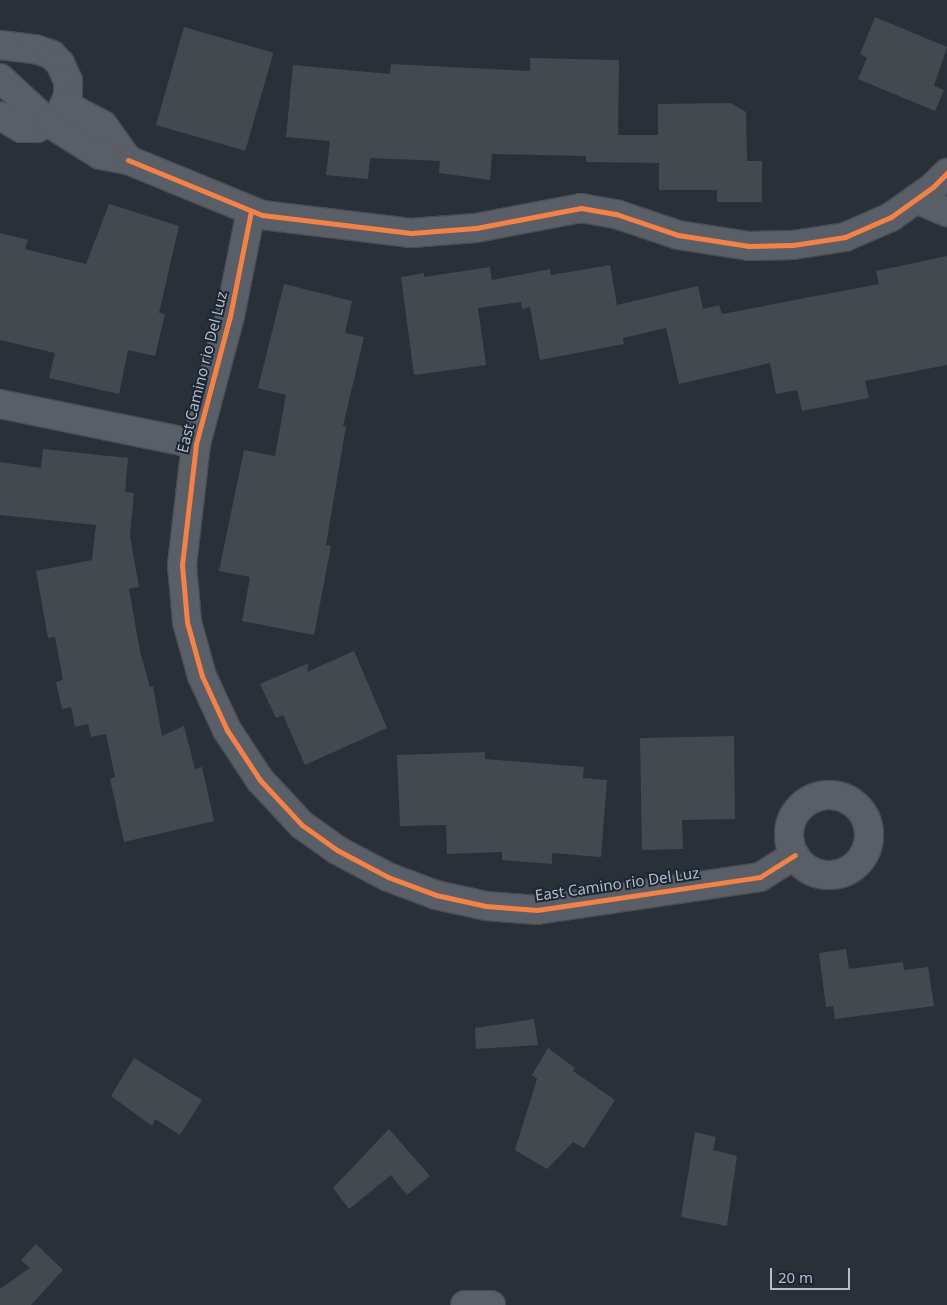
<!DOCTYPE html>
<html>
<head>
<meta charset="utf-8">
<style>
	body { margin:0 }
	#map { position:relative; width:947px; height:1305px; overflow:hidden; background:#2a3038; font-family:"Noto Sans",sans-serif }
	div>[style] { position:absolute }
	.building>* { inset:0; background:#444950; transform-origin:0 0 }
	.roads { filter:drop-shadow(1px 0 #484c53) drop-shadow(-1px 0 #484c53) drop-shadow(0 1px #484c53) drop-shadow(0 -1px #484c53) }
	.minor>* { height:28px; margin:-14px; padding:0 14px; transform-origin:14px; border-radius:14px; background:#5a5e66 }
	.minor>.ring { margin:-14px; padding:0; box-sizing:content-box; background:none; border:28px solid #5a5e66; border-radius:50% }
	.cycleway>* { height:5px; margin:-2.5px; padding:0 2.5px; transform-origin:2.5px; border-radius:2.5px; background:#f48246 }
	span { translate:-50% -50%; white-space:nowrap; text-align:center; line-height:1.15; -webkit-text-stroke:4px #1d2633; paint-order:stroke }
	.street-label { font-size:15px; color:#b4bcc9 }
	.scale { position:absolute; left:770px; top:1268px; width:80px; height:22px; box-sizing:border-box; border:2px solid #b4bcc9; border-top:0; padding-left:6px; font-size:15px; line-height:18px; white-space:nowrap; color:#b4bcc9; -webkit-text-stroke:4px #1d2633; paint-order:stroke }
</style>
</head>
<body>
<div id="map">
	<div class="building">
		<div style="clip-path:polygon(875px 17px,947px 47px,934px 86px,944px 90px,935px 111px,858px 79px,867px 58px,860px 54px)"></div>
		<div style="left:184px;top:27px;width:93px;height:102px;rotate:16deg"></div>
		<div style="clip-path:polygon(530px 58px,619px 60px,618px 135px,658px 135px,658px 104px,730px 103px,746px 112px,747px 161px,762px 161px,762px 202px,717px 202px,717px 190px,659px 190px,659px 163px,586px 162px,586px 156px,492px 154px,490px 180px,439px 173px,440px 161px,370px 158px,368px 179px,326px 175px,330px 141px,286px 137px,293px 65px,390px 74px,391px 64px,530px 71px)"></div>
		<div style="clip-path:polygon(109px 204px,179px 226px,159px 313px,165px 314px,155px 356px,128px 350px,119px 394px,49px 378px,55px 353px,0 340px,0 233px,28px 240px,25px 249px,86px 264px)"></div>
		<div style="clip-path:polygon(947px 256px,947px 365px,865px 381px,869px 398px,802px 411px,797px 390px,776px 394px,770px 363px,679px 384px,666px 328px,623px 338px,624px 344px,540px 360px,530px 307px,522px 309px,521px 302px,478px 308px,486px 365px,414px 375px,401px 277px,424px 273px,424px 277px,490px 267px,492px 280px,550px 269px,551px 275px,610px 265px,617px 305px,698px 286px,703px 309px,719px 305px,722px 314px,879px 284px,876px 271px)"></div>
		<div style="clip-path:polygon(284px 284px,352px 301px,345px 333px,364px 337px,343px 426px,346px 426px,326px 545px,331px 546px,314px 635px,242px 621px,250px 577px,219px 571px,244px 450px,275px 456px,286px 395px,258px 388px)"></div>
		<div style="clip-path:polygon(43px 449px,128px 458px,125px 492px,134px 493px,130px 536px,139px 587px,129px 589px,140px 651px,150px 687px,153px 686px,162px 736px,184px 726px,195px 769px,202px 767px,214px 821px,124px 842px,110px 779px,115px 777px,106px 734px,91px 737px,88px 724px,75px 727px,71px 707px,62px 709px,56px 682px,63px 680px,55px 637px,48px 638px,36px 571px,92px 560px,96px 525px,0 515px,0 462px,41px 468px)"></div>
		<div style="clip-path:polygon(354px 651px,387px 728px,305px 765px,283px 715px,276px 718px,260px 684px,309px 663px,307px 672px)"></div>
		<div style="clip-path:polygon(734px 736px,735px 819px,682px 820px,683px 849px,642px 850px,640px 738px)"></div>
		<div style="clip-path:polygon(485px 752px,485px 759px,584px 767px,583px 778px,607px 780px,601px 857px,552px 853px,552px 864px,502px 860px,502px 852px,447px 854px,446px 825px,400px 826px,397px 755px)"></div>
		<div style="clip-path:polygon(846px 949px,849px 969px,903px 962px,904px 970px,928px 967px,934px 1006px,835px 1019px,833px 1006px,826px 1007px,819px 953px)"></div>
		<div style="clip-path:polygon(534px 1019px,538px 1045px,476px 1049px,475px 1028px)"></div>
		<div style="clip-path:polygon(548px 1048px,575px 1068px,573px 1071px,615px 1100px,584px 1148px,573px 1142px,547px 1169px,515px 1150px,537px 1079px,532px 1075px)"></div>
		<div style="clip-path:polygon(134px 1058px,202px 1100px,180px 1135px,155px 1119px,152px 1126px,111px 1096px)"></div>
		<div style="clip-path:polygon(389px 1129px,430px 1176px,407px 1195px,391px 1175px,349px 1209px,333px 1188px)"></div>
		<div style="clip-path:polygon(695px 1132px,716px 1137px,713px 1150px,737px 1156px,727px 1226px,681px 1217px)"></div>
		<div style="clip-path:polygon(36px 1244px,63px 1270px,31px 1305px,0 1305px,0 1289px,30px 1268px,21px 1260px)"></div>
	</div>
	<div class="roads">
		<div class="minor">
			<div style="left:0;top:45px;width:35px;rotate:7deg"></div>
			<div style="left:35px;top:49px;width:18px;rotate:19deg"></div>
			<div style="left:52px;top:55px;width:11px;rotate:45deg"></div>
			<div style="left:60px;top:63px;width:20px;rotate:66deg"></div>
			<div style="left:68px;top:81px;width:15px;rotate:90deg"></div>
			<div style="left:68px;top:96px;width:22px;rotate:114deg"></div>
			<div style="left:59px;top:116px;width:25px;rotate:151deg"></div>
			<div style="left:37px;top:128px;width:16px;rotate:180deg"></div>
			<div style="left:21px;top:128px;width:24px;rotate:-150deg"></div>
			<div style="left:0;top:78px;width:67px;rotate:42.6deg"></div>
			<div style="left:49px;top:123px;width:60px;rotate:32.1deg"></div>
			<div style="left:100px;top:155px;width:28px;rotate:10deg"></div>
			<div style="left:128px;top:160px;width:43px;rotate:-125.5deg"></div>
			<div style="left:103px;top:125px;width:43px;rotate:-152.2deg"></div>
			<div style="left:128px;top:160px;width:145px;rotate:22.3deg"></div>
			<div style="left:262px;top:215px;width:150px;rotate:6.9deg"></div>
			<div style="left:411px;top:233px;width:65px;rotate:-4.4deg"></div>
			<div style="left:476px;top:228px;width:107px;rotate:-10.8deg"></div>
			<div style="left:581px;top:208px;width:36px;rotate:10deg"></div>
			<div style="left:616px;top:214px;width:65px;rotate:18.7deg"></div>
			<div style="left:678px;top:235px;width:72px;rotate:8.8deg"></div>
			<div style="left:749px;top:246px;width:44px;rotate:-1.3deg"></div>
			<div style="left:793px;top:245px;width:53px;rotate:-8.7deg"></div>
			<div style="left:845px;top:237px;width:50px;rotate:-23.5deg"></div>
			<div style="left:891px;top:217px;width:52px;rotate:-35.5deg"></div>
			<div style="left:933px;top:187px;width:20px;rotate:-45deg"></div>
			<div style="left:916px;top:199px;width:34px;rotate:23deg"></div>
			<div style="left:251px;top:211px;width:107px;rotate:101.3deg"></div>
			<div style="left:230px;top:316px;width:132px;rotate:104.9deg"></div>
			<div style="left:196px;top:444px;width:122px;rotate:96.6deg"></div>
			<div style="left:182px;top:565px;width:57px;rotate:85deg"></div>
			<div style="left:187px;top:622px;width:56px;rotate:74.5deg"></div>
			<div style="left:202px;top:676px;width:60px;rotate:65.2deg"></div>
			<div style="left:227px;top:730px;width:60px;rotate:56.6deg"></div>
			<div style="left:260px;top:780px;width:62px;rotate:47deg"></div>
			<div style="left:302px;top:825px;width:43px;rotate:35.5deg"></div>
			<div style="left:337px;top:850px;width:58px;rotate:27.9deg"></div>
			<div style="left:388px;top:877px;width:51px;rotate:20.6deg"></div>
			<div style="left:436px;top:895px;width:51px;rotate:12.4deg"></div>
			<div style="left:486px;top:906px;width:51px;rotate:4.5deg"></div>
			<div style="left:537px;top:910px;width:225px;rotate:-8.4deg"></div>
			<div style="left:760px;top:877px;width:41px;rotate:-32.2deg"></div>
			<div style="left:0;top:404px;width:200px;rotate:11.5deg"></div>
			<div class="ring" style="left:789px;top:795px;width:52px;height:52px"></div>
			<div style="left:465px;top:1305px;width:26px"></div>
		</div>
	</div>
	<div class="cycleway">
		<div style="left:128px;top:160px;width:145px;rotate:22.3deg"></div>
		<div style="left:262px;top:215px;width:150px;rotate:6.9deg"></div>
		<div style="left:411px;top:233px;width:65px;rotate:-4.4deg"></div>
		<div style="left:476px;top:228px;width:107px;rotate:-10.8deg"></div>
		<div style="left:581px;top:208px;width:36px;rotate:10deg"></div>
		<div style="left:616px;top:214px;width:65px;rotate:18.7deg"></div>
		<div style="left:678px;top:235px;width:72px;rotate:8.8deg"></div>
		<div style="left:749px;top:246px;width:44px;rotate:-1.3deg"></div>
		<div style="left:793px;top:245px;width:53px;rotate:-8.7deg"></div>
		<div style="left:845px;top:237px;width:50px;rotate:-23.5deg"></div>
		<div style="left:891px;top:217px;width:52px;rotate:-35.5deg"></div>
		<div style="left:933px;top:187px;width:20px;rotate:-45deg"></div>
		<div style="left:251px;top:211px;width:107px;rotate:101.3deg"></div>
		<div style="left:230px;top:316px;width:132px;rotate:104.9deg"></div>
		<div style="left:196px;top:444px;width:122px;rotate:96.6deg"></div>
		<div style="left:182px;top:565px;width:57px;rotate:85deg"></div>
		<div style="left:187px;top:622px;width:56px;rotate:74.5deg"></div>
		<div style="left:202px;top:676px;width:60px;rotate:65.2deg"></div>
		<div style="left:227px;top:730px;width:60px;rotate:56.6deg"></div>
		<div style="left:260px;top:780px;width:62px;rotate:47deg"></div>
		<div style="left:302px;top:825px;width:43px;rotate:35.5deg"></div>
		<div style="left:337px;top:850px;width:58px;rotate:27.9deg"></div>
		<div style="left:388px;top:877px;width:51px;rotate:20.6deg"></div>
		<div style="left:436px;top:895px;width:51px;rotate:12.4deg"></div>
		<div style="left:486px;top:906px;width:51px;rotate:4.5deg"></div>
		<div style="left:537px;top:910px;width:225px;rotate:-8.4deg"></div>
		<div style="left:760px;top:877px;width:41px;rotate:-32.2deg"></div>
	</div>
	<div class="street-label">
		<span style="left:202px;top:372px;rotate:-76deg">East Camino rio Del Luz</span>
		<span style="left:617px;top:884px;rotate:-8deg">East Camino rio Del Luz</span>
	</div>
	<div class="scale">20 m</div>
</div>
</body>
</html>
